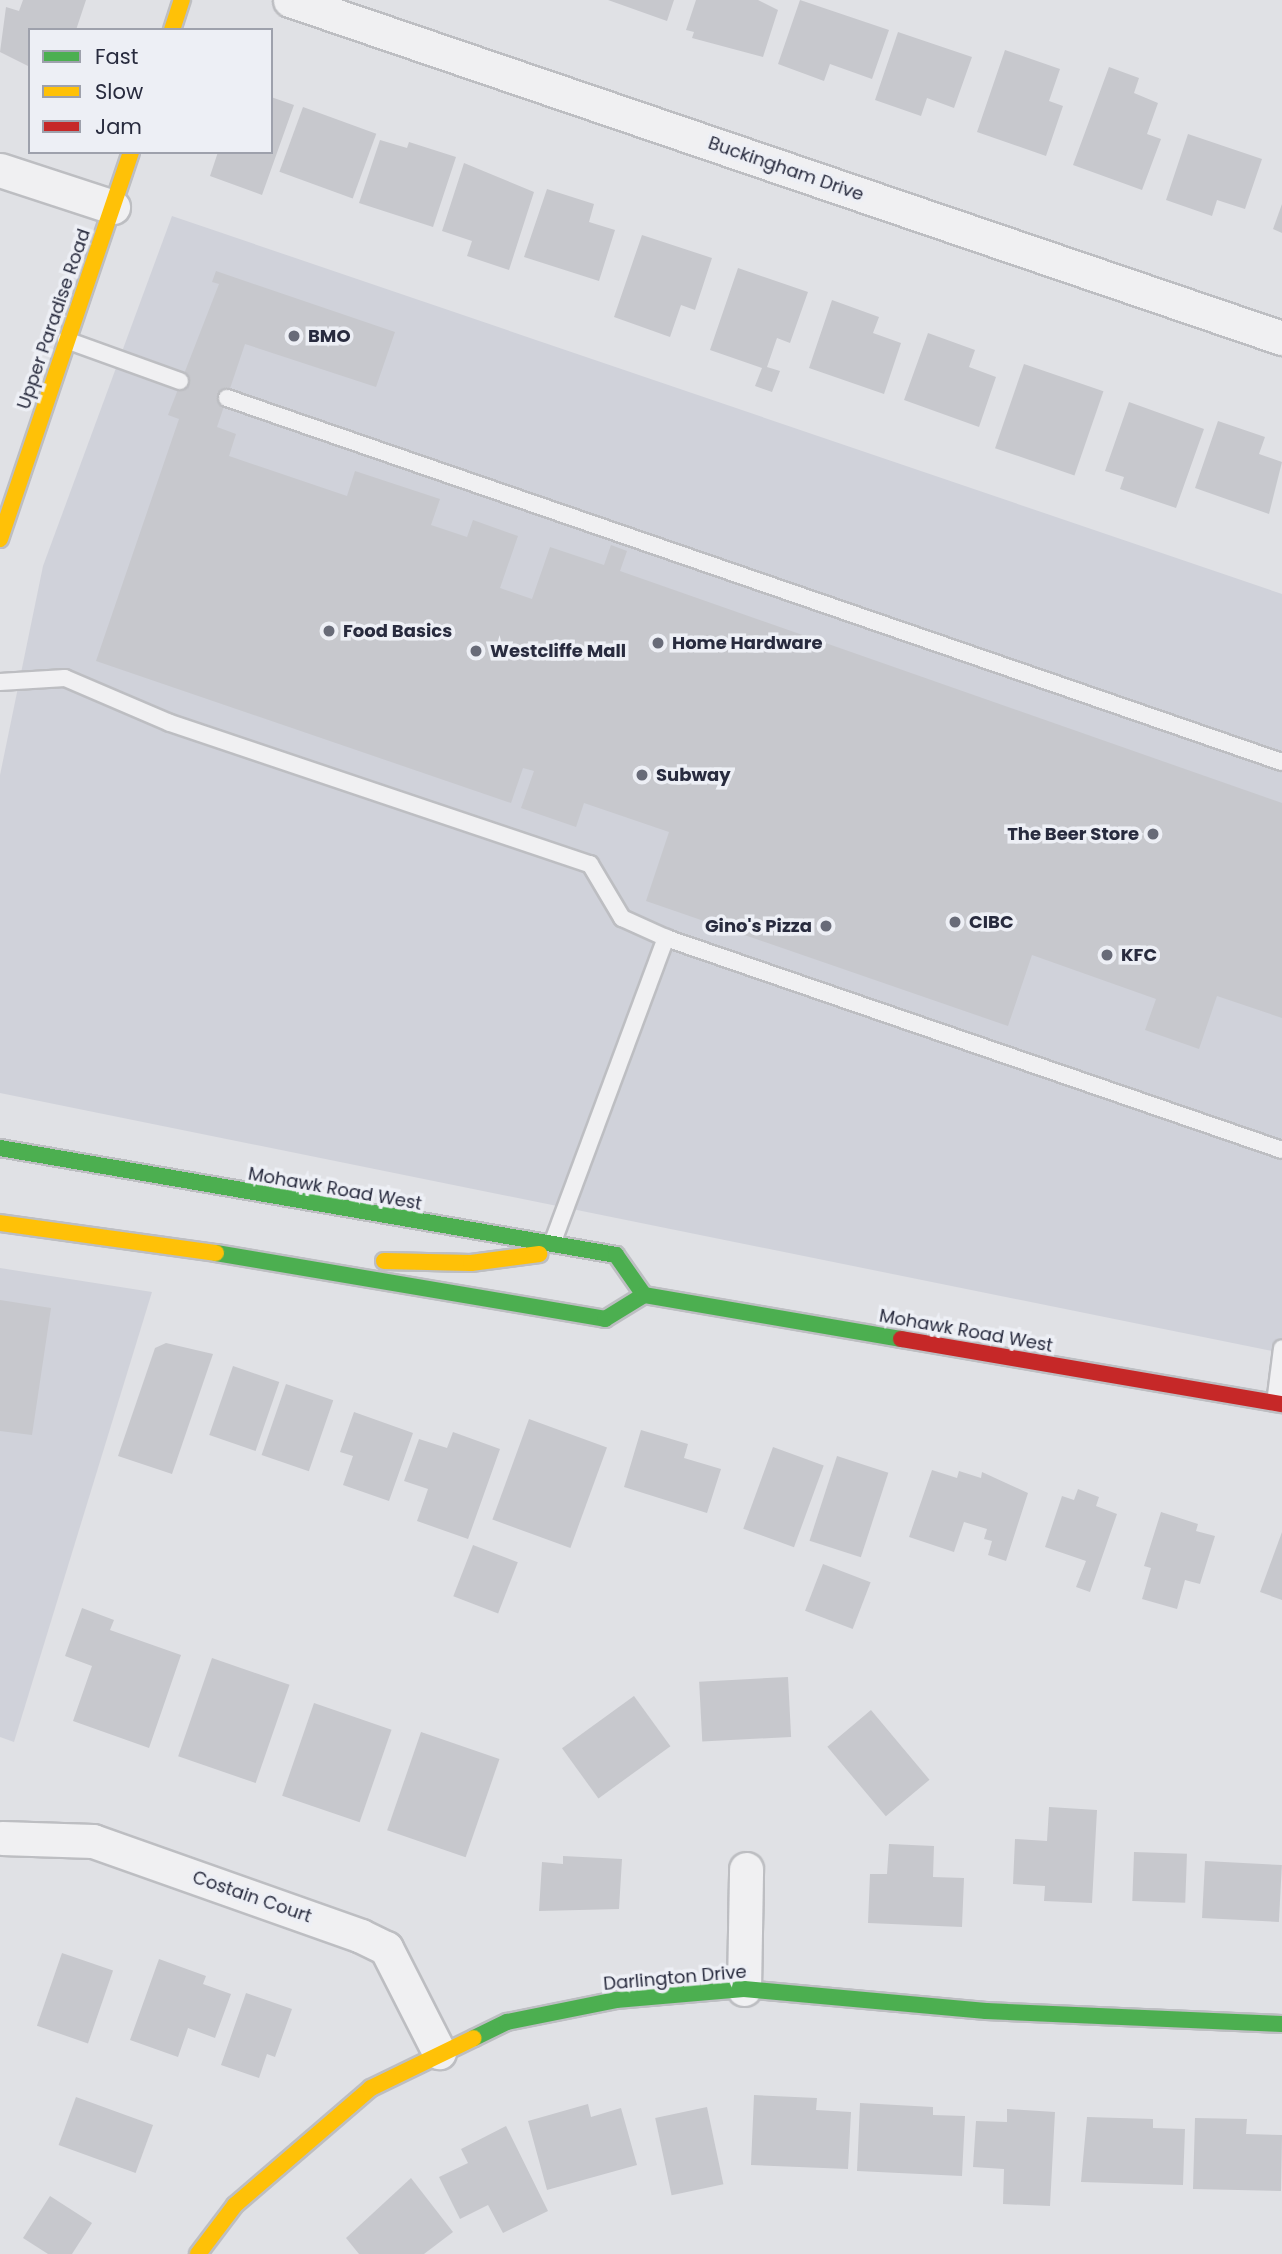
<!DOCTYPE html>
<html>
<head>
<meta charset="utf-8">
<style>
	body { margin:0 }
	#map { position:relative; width:1282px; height:2254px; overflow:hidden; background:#e0e1e5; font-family:Poppins,sans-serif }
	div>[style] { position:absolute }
	.built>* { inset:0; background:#d0d2da }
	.building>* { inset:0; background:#c7c8cd; transform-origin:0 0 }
	.roads { filter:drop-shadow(2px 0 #bdbec2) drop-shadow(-2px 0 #bdbec2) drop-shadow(0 2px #bdbec2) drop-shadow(0 -2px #bdbec2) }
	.lane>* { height:16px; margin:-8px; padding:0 8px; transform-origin:8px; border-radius:8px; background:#f0f0f2 }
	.street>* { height:33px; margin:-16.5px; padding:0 16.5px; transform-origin:16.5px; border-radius:16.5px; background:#f0f0f2 }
	.fast>* { height:16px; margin:-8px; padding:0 8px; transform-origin:8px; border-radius:8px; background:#4caf50 }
	.slow>* { height:16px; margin:-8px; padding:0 8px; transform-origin:8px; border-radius:8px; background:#ffc107 }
	.jam>* { height:16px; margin:-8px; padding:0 8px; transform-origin:8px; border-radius:8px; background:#c62828 }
	.dots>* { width:19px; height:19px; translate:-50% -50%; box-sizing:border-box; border:4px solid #edeff5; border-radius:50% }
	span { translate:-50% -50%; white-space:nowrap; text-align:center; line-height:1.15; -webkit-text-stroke:7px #edeff5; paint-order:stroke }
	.street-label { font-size:18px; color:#282b3e }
	.poi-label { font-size:18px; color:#282b3e; font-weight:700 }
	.left { translate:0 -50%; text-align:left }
	.right { translate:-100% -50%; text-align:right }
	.legend { position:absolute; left:28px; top:28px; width:245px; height:126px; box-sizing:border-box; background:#edeff5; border:2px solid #9ea1ac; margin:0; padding:9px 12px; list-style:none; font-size:21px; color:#282b3e }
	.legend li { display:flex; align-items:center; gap:14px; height:35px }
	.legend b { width:35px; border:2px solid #9ea1ac }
</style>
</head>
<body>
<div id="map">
	<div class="built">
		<div style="clip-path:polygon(172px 216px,1282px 594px,1282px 1353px,0 1093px,0 775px,43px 566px)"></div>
		<div style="clip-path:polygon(0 1268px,152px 1292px,14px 1742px,0 1737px)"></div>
	</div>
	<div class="building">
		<div style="clip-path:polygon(23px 0,86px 0,76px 30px,30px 30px,30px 67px,0 52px,6px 7px,19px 11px)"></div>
		<div style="clip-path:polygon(608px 0,674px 0,667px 21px)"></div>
		<div style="clip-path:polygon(696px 0,758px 0,778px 10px,763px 57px,692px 38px,694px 32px,686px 30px)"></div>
		<div style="clip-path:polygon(800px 0,889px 30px,872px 79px,830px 64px,824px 81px,778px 64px)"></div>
		<div style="clip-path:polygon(898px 32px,972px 57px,954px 108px,927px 98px,921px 116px,875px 100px)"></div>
		<div style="clip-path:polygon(1005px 50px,1060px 69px,1049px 101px,1063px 106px,1046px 156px,977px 132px)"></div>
		<div style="clip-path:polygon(1109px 67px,1139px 78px,1134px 93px,1158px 103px,1147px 134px,1161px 139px,1142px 190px,1073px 165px)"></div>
		<div style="clip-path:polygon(271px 97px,294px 105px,262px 195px,210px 176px,218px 152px,271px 152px)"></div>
		<div style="left:303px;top:107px;width:78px;height:69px;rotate:20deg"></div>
		<div style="clip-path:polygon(1188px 134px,1262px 159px,1245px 209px,1217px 200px,1212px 216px,1166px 200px)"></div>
		<div style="clip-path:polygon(380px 140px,407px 148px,409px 142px,456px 157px,433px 227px,359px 203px)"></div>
		<div style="clip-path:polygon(464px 163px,534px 192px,509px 270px,467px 256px,472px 241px,442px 231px)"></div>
		<div style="clip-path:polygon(547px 189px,594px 204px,589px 222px,615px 230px,599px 281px,524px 257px)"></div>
		<div style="clip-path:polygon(1282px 204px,1282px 233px,1273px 229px)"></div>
		<div style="clip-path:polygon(642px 235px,712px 258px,695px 310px,681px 305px,670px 337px,614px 317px)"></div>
		<div style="clip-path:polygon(738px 268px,808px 292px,790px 343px,777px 338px,767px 367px,780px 371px,772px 392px,755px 386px,762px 368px,710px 350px)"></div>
		<div style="clip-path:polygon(216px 271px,395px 332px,376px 387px,245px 344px,217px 427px,236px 434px,229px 456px,347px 496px,355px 471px,440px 499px,431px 525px,467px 537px,473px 520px,518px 536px,500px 588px,532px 599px,550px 547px,604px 565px,611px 545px,627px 551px,620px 571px,1282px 803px,1282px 1018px,1217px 996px,1199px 1049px,1145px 1030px,1156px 999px,1032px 955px,1008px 1026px,646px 901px,669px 832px,584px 803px,576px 827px,521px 808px,534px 771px,523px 768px,511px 803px,96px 661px,179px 419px,168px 415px,219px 284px,212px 282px)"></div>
		<div style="clip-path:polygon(832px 300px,879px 317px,873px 333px,901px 343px,884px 394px,809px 368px)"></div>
		<div style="clip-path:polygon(928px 333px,975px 350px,969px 367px,996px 377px,979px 427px,904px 400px)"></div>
		<div style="left:1024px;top:364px;width:84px;height:89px;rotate:19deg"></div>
		<div style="clip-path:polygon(1129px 402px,1204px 429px,1176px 508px,1120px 489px,1124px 477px,1105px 471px)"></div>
		<div style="clip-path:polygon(1218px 421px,1265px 437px,1259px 454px,1282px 462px,1269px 514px,1195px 488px)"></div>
		<div style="clip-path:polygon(0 1300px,51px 1308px,32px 1435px,0 1431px)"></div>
		<div style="clip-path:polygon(166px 1343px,213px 1354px,172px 1474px,118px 1456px,155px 1348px)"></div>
		<div style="left:233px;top:1366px;width:49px;height:73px;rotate:19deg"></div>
		<div style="left:286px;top:1384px;width:50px;height:75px;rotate:19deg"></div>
		<div style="clip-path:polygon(354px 1412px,413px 1433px,389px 1501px,343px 1485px,353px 1456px,340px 1452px)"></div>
		<div style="left:529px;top:1419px;width:83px;height:107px;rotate:20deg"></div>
		<div style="clip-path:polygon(641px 1430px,688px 1444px,684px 1458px,721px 1469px,707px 1513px,624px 1487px)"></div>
		<div style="clip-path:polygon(453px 1432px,500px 1449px,468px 1539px,417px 1521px,428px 1489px,404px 1481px,419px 1439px,447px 1448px)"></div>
		<div style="left:773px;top:1447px;width:54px;height:87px;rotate:20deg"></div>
		<div style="left:837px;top:1456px;width:54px;height:89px;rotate:18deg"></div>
		<div style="clip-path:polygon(932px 1470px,957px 1478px,959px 1471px,981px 1478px,982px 1472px,1028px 1493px,1006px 1561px,988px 1555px,992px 1541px,984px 1539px,987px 1529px,964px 1522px,954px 1552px,909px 1537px)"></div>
		<div style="clip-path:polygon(1078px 1489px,1099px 1497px,1096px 1506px,1117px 1514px,1090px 1592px,1076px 1587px,1086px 1561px,1045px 1547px,1062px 1496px,1074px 1500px)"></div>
		<div style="clip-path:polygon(1161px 1512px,1198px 1524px,1196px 1531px,1215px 1536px,1200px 1584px,1185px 1580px,1177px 1609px,1142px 1599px,1151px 1568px,1144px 1566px)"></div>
		<div style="clip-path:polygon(1282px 1532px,1282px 1600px,1260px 1592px)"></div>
		<div style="left:473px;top:1545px;width:48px;height:55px;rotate:21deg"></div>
		<div style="left:823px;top:1564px;width:51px;height:50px;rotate:21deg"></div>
		<div style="clip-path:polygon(82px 1608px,114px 1620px,110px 1630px,181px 1655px,149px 1748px,73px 1721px,92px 1666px,65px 1656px)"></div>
		<div style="left:212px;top:1658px;width:82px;height:104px;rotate:19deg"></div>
		<div style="left:788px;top:1677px;width:60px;height:89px;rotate:87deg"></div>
		<div style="left:634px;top:1696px;width:62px;height:89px;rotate:54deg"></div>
		<div style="left:314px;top:1703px;width:82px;height:98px;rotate:19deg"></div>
		<div style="left:871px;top:1710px;width:91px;height:57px;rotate:50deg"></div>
		<div style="left:421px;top:1732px;width:83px;height:104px;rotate:19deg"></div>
		<div style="clip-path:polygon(1049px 1807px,1097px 1810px,1092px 1903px,1044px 1901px,1045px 1886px,1013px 1884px,1015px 1839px,1047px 1841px)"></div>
		<div style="clip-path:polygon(889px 1844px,934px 1846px,933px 1877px,964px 1878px,962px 1927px,868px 1923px,870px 1874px,887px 1874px)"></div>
		<div style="left:1134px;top:1852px;width:53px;height:49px;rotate:2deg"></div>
		<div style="clip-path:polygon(563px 1856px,622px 1859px,619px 1909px,539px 1911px,542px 1862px,563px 1864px)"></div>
		<div style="left:1205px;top:1861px;width:77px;height:57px;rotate:3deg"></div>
		<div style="left:62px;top:1953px;width:54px;height:77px;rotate:19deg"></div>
		<div style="clip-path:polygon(159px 1959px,206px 1976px,203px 1984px,231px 1994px,215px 2038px,188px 2028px,178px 2057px,130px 2040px)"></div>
		<div style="clip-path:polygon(246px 1993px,292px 2009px,275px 2057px,267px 2054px,259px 2078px,221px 2065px)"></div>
		<div style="clip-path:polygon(754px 2095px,817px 2098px,816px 2110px,851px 2112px,848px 2169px,751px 2165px)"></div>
		<div style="left:76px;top:2097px;width:82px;height:51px;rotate:20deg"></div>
		<div style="clip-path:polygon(860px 2103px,933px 2107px,933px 2115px,965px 2116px,962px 2176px,857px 2171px)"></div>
		<div style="clip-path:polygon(588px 2104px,591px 2117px,621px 2108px,637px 2165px,547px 2190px,528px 2121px)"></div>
		<div style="left:707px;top:2107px;width:79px;height:53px;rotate:78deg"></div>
		<div style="clip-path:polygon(1007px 2109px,1055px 2112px,1050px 2206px,1003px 2204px,1004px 2169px,973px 2167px,976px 2121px,1007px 2122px)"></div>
		<div style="clip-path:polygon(1087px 2117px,1153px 2119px,1153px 2128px,1185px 2129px,1183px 2185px,1081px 2182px)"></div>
		<div style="clip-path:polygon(1195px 2118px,1247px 2119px,1246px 2134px,1282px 2135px,1281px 2191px,1193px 2189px)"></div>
		<div style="clip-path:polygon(506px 2126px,548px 2211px,503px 2233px,488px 2205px,460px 2219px,439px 2177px,468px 2163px,461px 2149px)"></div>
		<div style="clip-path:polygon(411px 2178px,453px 2232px,424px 2254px,359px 2254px,346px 2238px)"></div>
		<div style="clip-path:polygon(50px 2196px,92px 2223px,72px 2254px,48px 2254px,23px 2238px)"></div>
	</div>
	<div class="roads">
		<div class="lane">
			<div style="left:66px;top:340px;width:121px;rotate:19.8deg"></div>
			<div style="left:227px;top:398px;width:1116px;rotate:19.04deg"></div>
			<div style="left:0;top:682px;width:65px;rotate:-3.5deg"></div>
			<div style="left:65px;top:678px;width:114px;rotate:23.2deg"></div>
			<div style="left:170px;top:723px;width:443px;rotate:18.6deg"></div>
			<div style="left:590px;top:864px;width:63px;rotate:59.3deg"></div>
			<div style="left:622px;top:918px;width:48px;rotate:24.4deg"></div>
			<div style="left:666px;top:938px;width:651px;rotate:18.99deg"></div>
			<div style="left:552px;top:1244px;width:327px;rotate:-69.6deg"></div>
			<div style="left:1275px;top:1403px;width:55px;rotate:-82.7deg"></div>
		</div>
		<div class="street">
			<div style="left:290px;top:0;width:1048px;rotate:18.82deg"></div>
			<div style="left:0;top:170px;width:119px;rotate:18.1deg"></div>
			<div style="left:2px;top:1838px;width:91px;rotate:1.9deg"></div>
			<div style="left:93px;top:1841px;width:284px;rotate:19.5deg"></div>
			<div style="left:361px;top:1936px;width:28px;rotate:26deg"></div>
			<div style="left:386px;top:1948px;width:117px;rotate:63deg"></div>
			<div style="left:744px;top:1989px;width:120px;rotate:-89deg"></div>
		</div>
		<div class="fast">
			<div style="left:0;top:1148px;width:625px;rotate:9.85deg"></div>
			<div style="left:616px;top:1255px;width:49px;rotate:55deg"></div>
			<div style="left:216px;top:1253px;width:395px;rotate:9.6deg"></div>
			<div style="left:605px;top:1319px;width:46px;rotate:-31.6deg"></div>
			<div style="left:644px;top:1295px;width:261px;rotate:9.7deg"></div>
			<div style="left:474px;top:2038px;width:37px;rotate:-26deg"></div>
			<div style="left:507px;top:2022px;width:111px;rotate:-11.4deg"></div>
			<div style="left:616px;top:2000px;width:128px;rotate:-4.9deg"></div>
			<div style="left:744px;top:1989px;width:243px;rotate:5.2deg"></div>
			<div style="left:986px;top:2011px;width:296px;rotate:2.5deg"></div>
		</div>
		<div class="slow">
			<div style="left:172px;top:30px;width:32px;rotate:-72deg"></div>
			<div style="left:0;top:539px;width:409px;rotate:-71.3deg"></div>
			<div style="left:0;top:1223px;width:218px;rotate:7.9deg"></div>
			<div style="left:384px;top:1261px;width:87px;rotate:1.3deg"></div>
			<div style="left:471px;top:1263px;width:69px;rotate:-7.5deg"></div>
			<div style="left:198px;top:2254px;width:61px;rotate:-52.9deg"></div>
			<div style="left:235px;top:2205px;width:179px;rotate:-40.7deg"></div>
			<div style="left:371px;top:2088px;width:114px;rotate:-25.9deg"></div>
		</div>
		<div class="jam">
			<div style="left:901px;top:1339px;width:387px;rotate:9.7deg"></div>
		</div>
	</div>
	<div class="dots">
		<div style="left:294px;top:336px;background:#686b78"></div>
		<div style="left:329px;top:631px;background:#686b78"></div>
		<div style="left:658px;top:643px;background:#686b78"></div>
		<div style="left:476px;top:651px;background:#686b78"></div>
		<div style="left:642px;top:775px;background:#686b78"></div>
		<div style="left:1153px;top:834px;background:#686b78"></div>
		<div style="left:955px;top:922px;background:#686b78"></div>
		<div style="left:826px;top:926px;background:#686b78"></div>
		<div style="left:1107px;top:955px;background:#686b78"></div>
	</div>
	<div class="street-label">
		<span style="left:786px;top:169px;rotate:19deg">Buckingham Drive</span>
		<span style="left:54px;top:319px;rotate:-71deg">Upper Paradise Road</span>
		<span style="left:335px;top:1189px;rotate:10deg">Mohawk Road West</span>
		<span style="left:966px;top:1331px;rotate:10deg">Mohawk Road West</span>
		<span style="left:252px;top:1897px;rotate:19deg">Costain Court</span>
		<span style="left:675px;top:1978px;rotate:-5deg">Darlington Drive</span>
	</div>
	<div class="poi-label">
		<span class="left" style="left:308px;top:336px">BMO</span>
		<span class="left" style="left:343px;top:631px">Food Basics</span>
		<span class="left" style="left:672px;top:643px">Home Hardware</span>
		<span class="left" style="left:490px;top:651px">Westcliffe Mall</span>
		<span class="left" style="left:656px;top:775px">Subway</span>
		<span class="right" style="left:1139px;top:834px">The Beer Store</span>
		<span class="left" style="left:969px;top:922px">CIBC</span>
		<span class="right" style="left:812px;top:926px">Gino's Pizza</span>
		<span class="left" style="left:1121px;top:955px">KFC</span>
	</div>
	<ul class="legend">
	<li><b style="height:9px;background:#4caf50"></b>Fast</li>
	<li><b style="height:9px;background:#ffc107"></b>Slow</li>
	<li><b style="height:9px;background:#c62828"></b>Jam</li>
	</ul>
</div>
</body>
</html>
